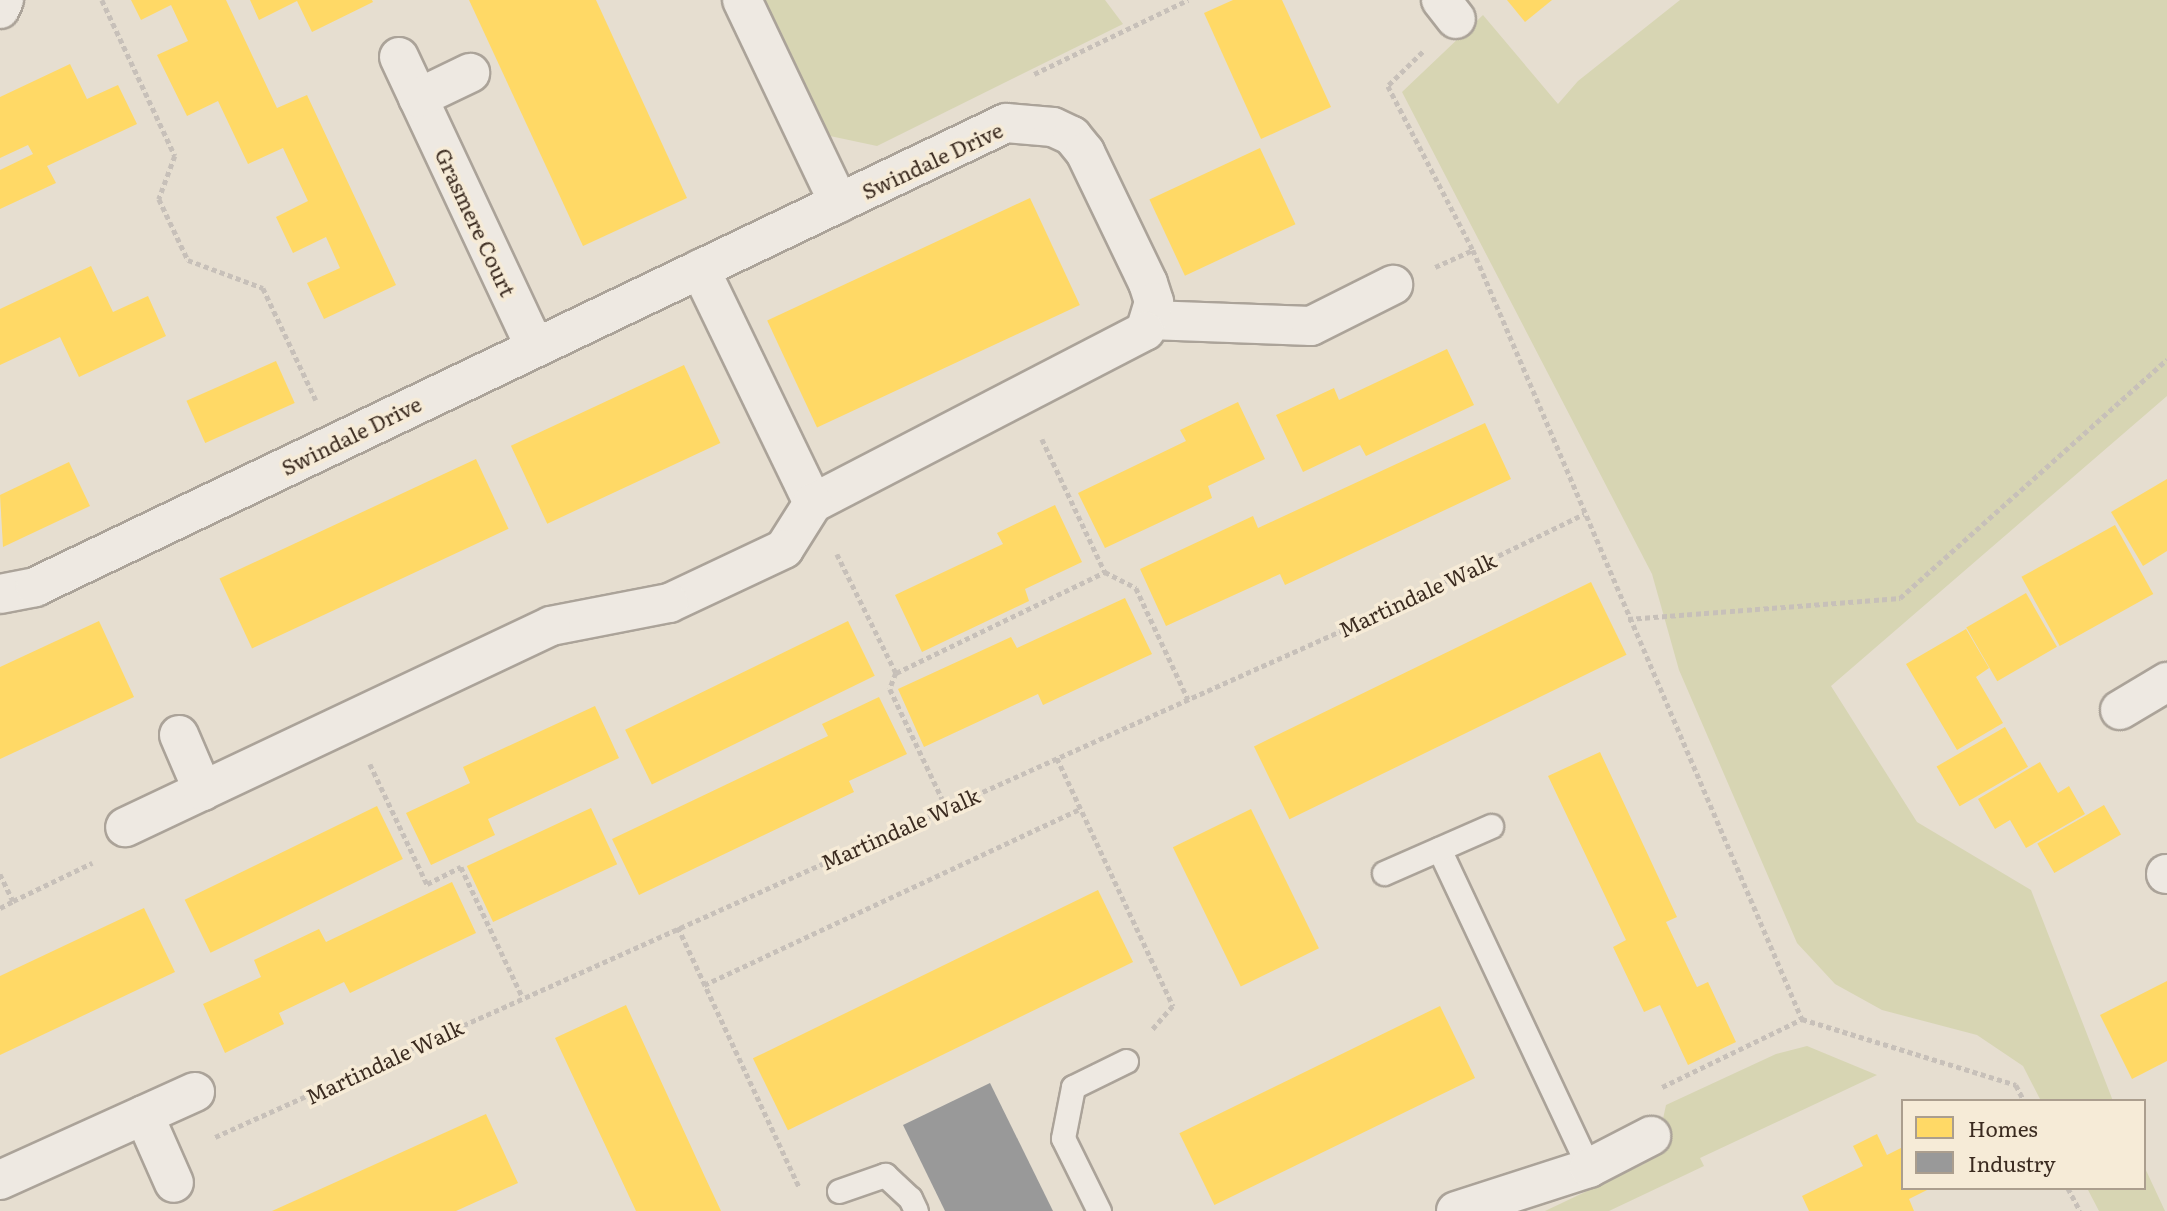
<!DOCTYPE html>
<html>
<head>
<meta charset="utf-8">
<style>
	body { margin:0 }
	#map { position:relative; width:2167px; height:1211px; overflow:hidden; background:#e6ded0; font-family:Literata,serif }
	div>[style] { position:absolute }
	.green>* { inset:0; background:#d7d5b3 }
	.homes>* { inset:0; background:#ffd966; transform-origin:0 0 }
	.industry>* { inset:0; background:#999 }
	.path>* { height:4.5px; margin-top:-2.25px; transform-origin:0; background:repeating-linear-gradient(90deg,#c7c0b9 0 5px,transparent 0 8.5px) }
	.roads { filter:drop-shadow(2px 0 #aba399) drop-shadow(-2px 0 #aba399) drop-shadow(0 2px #aba399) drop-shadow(0 -2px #aba399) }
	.lane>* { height:23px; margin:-11.5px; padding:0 11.5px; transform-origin:11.5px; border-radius:11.5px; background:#eee9e2 }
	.street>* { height:38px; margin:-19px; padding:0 19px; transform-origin:19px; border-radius:19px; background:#eee9e2 }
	span { translate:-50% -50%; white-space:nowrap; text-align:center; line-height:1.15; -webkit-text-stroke:7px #f6ebd7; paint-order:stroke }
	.street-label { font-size:21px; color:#3b2b20 }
	.legend { position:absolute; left:1901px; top:1099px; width:245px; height:91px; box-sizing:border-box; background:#f6ebd7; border:2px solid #ab9e8e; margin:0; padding:9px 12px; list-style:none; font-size:21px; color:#3b2b20 }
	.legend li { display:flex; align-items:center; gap:14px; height:35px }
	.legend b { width:35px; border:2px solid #ab9e8e }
</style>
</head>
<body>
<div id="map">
	<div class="green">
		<div style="clip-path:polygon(763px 0,1105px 0,1123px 24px,877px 146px,830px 136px)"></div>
		<div style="clip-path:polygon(1680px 0,2167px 0,2167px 396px,1831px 686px,1917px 822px,2031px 890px,2113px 1101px,2041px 1101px,2023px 1066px,1977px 1035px,1882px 1010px,1835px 984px,1797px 943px,1679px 670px,1652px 574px,1402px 92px,1483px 15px,1558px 104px,1578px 81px)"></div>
		<div style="clip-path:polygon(1807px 1046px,1877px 1075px,1700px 1158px,1704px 1166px,1609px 1211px,1545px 1211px,1644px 1164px,1656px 1151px,1666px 1105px,1776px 1054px)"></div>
		<div style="clip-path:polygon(2144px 1166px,2165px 1211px,2099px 1211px,2087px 1188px,2144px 1188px)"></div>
	</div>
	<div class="homes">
		<div style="clip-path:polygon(131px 0,226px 0,277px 108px,307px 95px,396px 285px,324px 319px,307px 283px,340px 268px,326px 237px,293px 253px,276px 217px,308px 201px,283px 148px,248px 164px,218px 101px,187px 116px,157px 55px,188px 41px,171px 5px,141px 20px)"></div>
		<div style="clip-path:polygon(250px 0,372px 0,373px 2px,312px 32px,297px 1px,259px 20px)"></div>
		<div style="clip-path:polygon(469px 0,596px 0,687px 198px,583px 246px)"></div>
		<div style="clip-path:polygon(1233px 0,1282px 0,1331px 107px,1261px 139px,1204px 13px)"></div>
		<div style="clip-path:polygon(1507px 0,1552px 0,1525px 22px)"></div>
		<div style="clip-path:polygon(70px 64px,87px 99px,118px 85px,137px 124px,47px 166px,56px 183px,0 209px,0 170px,33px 154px,28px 145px,0 158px,0 97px)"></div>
		<div style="left:1260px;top:148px;width:84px;height:122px;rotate:65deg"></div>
		<div style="left:1030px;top:198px;width:118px;height:290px;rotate:65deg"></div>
		<div style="clip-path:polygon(91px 266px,113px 312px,148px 296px,166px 336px,79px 377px,60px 337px,0 365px,0 309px)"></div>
		<div style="clip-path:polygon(1447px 349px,1474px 405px,1366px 456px,1360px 445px,1303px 472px,1276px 415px,1334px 388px,1339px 400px)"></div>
		<div style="left:276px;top:361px;width:46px;height:98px;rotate:66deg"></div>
		<div style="left:684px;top:365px;width:86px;height:191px;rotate:65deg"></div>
		<div style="clip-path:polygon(1238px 402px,1265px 459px,1208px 486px,1212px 498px,1105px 548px,1078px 493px,1186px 441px,1180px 430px)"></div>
		<div style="clip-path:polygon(1485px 423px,1511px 479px,1285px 585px,1280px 574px,1166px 626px,1140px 569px,1253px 516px,1258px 528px)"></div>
		<div style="left:476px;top:459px;width:77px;height:283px;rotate:65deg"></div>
		<div style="clip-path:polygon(69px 462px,90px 506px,3px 547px,0 495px)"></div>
		<div style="clip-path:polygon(2167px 479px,2167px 551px,2143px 566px,2111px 512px)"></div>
		<div style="clip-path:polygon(1055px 505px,1082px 562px,1025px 589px,1029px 601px,922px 652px,895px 595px,1003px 544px,997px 533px)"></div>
		<div style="left:2115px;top:525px;width:79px;height:107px;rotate:61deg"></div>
		<div style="left:1591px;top:582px;width:81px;height:375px;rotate:64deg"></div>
		<div style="left:2026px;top:593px;width:62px;height:69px;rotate:60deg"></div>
		<div style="clip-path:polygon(1125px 598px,1152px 654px,1043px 705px,1038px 694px,924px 747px,898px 689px,1011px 637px,1017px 648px)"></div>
		<div style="clip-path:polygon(99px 621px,134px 697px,0 759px,0 667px)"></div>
		<div style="left:848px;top:621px;width:61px;height:248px;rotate:64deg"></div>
		<div style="clip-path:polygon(1966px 629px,1989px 668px,1976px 677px,2003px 723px,1957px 750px,1906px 664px)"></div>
		<div style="clip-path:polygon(879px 697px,907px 754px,849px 781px,854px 792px,639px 895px,612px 839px,828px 736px,822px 724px)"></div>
		<div style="clip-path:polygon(595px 706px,619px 758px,488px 819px,495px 835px,431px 865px,406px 813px,470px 783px,463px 767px)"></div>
		<div style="left:2005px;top:727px;width:46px;height:79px;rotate:60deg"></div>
		<div style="clip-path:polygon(1600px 752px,1677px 917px,1666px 922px,1697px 987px,1708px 982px,1736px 1042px,1688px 1065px,1660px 1005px,1644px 1012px,1613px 947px,1626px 940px,1548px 776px)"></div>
		<div style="clip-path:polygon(2040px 762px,2058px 793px,2069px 786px,2085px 814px,2026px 848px,2010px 820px,1995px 829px,1978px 799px)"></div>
		<div style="left:2104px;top:805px;width:34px;height:77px;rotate:60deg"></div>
		<div style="left:377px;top:806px;width:59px;height:214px;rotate:64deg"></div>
		<div style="left:591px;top:808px;width:62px;height:137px;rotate:65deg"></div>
		<div style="left:1251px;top:809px;width:155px;height:87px;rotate:64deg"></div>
		<div style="clip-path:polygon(452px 882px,476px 933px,350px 993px,344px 982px,279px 1013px,284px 1024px,225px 1053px,203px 1004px,261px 977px,254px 960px,319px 929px,326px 942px)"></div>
		<div style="left:1098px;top:890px;width:80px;height:384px;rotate:64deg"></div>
		<div style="clip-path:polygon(144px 908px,175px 972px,0 1055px,0 976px)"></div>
		<div style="clip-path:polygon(2167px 981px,2167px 1061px,2132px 1079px,2100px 1015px)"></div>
		<div style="clip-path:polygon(626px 1005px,705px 1177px,721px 1211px,636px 1211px,555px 1038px)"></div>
		<div style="left:1440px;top:1006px;width:80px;height:290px;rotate:64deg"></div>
		<div style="clip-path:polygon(486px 1114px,518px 1183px,456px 1211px,272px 1211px)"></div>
		<div style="clip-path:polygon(1877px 1134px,1887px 1155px,1903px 1147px,1903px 1188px,1931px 1188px,1909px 1199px,1914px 1211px,1809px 1211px,1802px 1196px,1863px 1166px,1853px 1146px)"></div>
	</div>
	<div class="industry">
		<div style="clip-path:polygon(990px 1083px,1053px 1211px,945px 1211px,903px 1125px)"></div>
	</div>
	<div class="path">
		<div style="left:102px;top:0;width:172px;rotate:64.9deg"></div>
		<div style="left:175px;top:156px;width:46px;rotate:110.4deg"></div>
		<div style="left:159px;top:199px;width:68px;rotate:64.6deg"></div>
		<div style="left:188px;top:260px;width:80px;rotate:20.5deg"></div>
		<div style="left:263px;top:288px;width:124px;rotate:64.7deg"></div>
		<div style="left:1423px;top:52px;width:49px;rotate:135.8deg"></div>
		<div style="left:1388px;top:86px;width:185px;rotate:62.6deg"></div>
		<div style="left:1473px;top:250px;width:836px;rotate:66.84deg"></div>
		<div style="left:1034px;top:74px;width:171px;rotate:-25.7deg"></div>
		<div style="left:1435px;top:267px;width:42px;rotate:-24.1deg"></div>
		<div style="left:1042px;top:439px;width:147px;rotate:64.7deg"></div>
		<div style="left:1105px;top:572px;width:35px;rotate:27deg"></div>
		<div style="left:1136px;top:588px;width:123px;rotate:64.9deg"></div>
		<div style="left:837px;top:554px;width:133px;rotate:63.6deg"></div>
		<div style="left:896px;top:673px;width:17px;rotate:111deg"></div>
		<div style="left:890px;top:689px;width:131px;rotate:64.6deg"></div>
		<div style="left:1628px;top:619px;width:273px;rotate:-4.4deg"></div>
		<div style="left:1900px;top:598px;width:358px;rotate:-41.8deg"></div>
		<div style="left:896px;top:673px;width:232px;rotate:-25.8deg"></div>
		<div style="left:1057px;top:758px;width:274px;rotate:64.9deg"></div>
		<div style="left:1173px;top:1006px;width:33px;rotate:131deg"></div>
		<div style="left:370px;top:764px;width:133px;rotate:64.6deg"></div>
		<div style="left:427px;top:884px;width:38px;rotate:-27deg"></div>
		<div style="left:461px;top:867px;width:143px;rotate:64.7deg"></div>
		<div style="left:0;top:874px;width:30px;rotate:64deg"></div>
		<div style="left:13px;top:901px;width:88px;rotate:-25.7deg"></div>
		<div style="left:0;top:908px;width:15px;rotate:-28deg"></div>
		<div style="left:678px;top:927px;width:287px;rotate:65deg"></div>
		<div style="left:704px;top:985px;width:415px;rotate:-25.1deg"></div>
		<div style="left:1662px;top:1087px;width:156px;rotate:-25.9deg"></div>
		<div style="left:1802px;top:1019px;width:224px;rotate:17.1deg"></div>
		<div style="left:2016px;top:1085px;width:18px;rotate:63deg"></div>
		<div style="left:215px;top:1137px;width:1273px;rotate:-24.21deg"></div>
		<div style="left:1376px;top:615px;width:231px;rotate:-25.9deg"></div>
		<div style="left:2068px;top:1188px;width:26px;rotate:62deg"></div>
	</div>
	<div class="roads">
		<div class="lane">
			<div style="left:1439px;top:849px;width:353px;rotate:64.8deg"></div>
			<div style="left:1384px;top:873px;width:117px;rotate:-23.7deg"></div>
			<div style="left:839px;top:1191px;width:49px;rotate:-19.2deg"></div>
			<div style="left:885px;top:1175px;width:34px;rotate:43deg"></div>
			<div style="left:910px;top:1198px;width:14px;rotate:65deg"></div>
			<div style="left:1099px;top:1211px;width:81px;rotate:-116.3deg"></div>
			<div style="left:1063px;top:1138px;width:52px;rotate:-78.9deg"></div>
			<div style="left:1073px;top:1087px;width:59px;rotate:-26.1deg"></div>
		</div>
		<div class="street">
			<div style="left:742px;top:0;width:225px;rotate:64.5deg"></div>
			<div style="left:1441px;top:0;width:24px;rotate:52deg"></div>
			<div style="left:0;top:9px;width:10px;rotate:-66deg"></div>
			<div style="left:399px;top:57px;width:320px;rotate:64.9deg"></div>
			<div style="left:418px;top:98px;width:58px;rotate:-25.7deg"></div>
			<div style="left:700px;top:269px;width:260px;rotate:64.2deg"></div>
			<div style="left:1150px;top:320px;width:161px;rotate:2.1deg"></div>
			<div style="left:1311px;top:326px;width:92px;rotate:-26.6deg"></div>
			<div style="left:0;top:594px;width:36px;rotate:-11deg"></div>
			<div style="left:35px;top:587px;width:1076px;rotate:-25.54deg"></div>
			<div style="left:1006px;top:123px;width:47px;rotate:4.9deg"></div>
			<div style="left:1053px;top:127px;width:21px;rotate:25deg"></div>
			<div style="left:1072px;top:136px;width:21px;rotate:51deg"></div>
			<div style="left:1085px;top:152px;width:145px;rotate:64.3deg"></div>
			<div style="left:1148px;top:283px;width:20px;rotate:72deg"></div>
			<div style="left:1154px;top:302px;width:30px;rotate:107deg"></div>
			<div style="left:1145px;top:331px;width:374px;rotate:152.6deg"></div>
			<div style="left:813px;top:503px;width:54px;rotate:122.2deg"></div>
			<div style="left:784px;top:549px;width:127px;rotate:154.8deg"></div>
			<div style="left:669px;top:603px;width:120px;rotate:169deg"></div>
			<div style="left:551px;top:626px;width:471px;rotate:154.7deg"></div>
			<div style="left:2120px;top:710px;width:55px;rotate:-30.8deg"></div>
			<div style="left:179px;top:735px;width:61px;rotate:66.8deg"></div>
			<div style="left:2166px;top:874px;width:1px"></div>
			<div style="left:144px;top:1115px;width:74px;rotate:66.2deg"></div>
			<div style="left:0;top:1180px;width:214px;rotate:-24.3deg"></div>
			<div style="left:1456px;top:1211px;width:140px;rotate:-17.9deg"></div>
			<div style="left:1589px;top:1168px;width:70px;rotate:-27.3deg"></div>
		</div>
	</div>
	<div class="street-label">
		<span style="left:932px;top:160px;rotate:-25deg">Swindale Drive</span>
		<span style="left:476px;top:222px;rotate:65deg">Grasmere Court</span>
		<span style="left:351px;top:435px;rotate:-26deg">Swindale Drive</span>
		<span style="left:1417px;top:594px;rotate:-25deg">Martindale Walk</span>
		<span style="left:900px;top:828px;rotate:-24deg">Martindale Walk</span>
		<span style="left:384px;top:1061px;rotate:-25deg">Martindale Walk</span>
	</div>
	<ul class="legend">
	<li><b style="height:19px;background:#ffd966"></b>Homes</li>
	<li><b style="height:19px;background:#999"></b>Industry</li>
	</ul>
</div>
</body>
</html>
